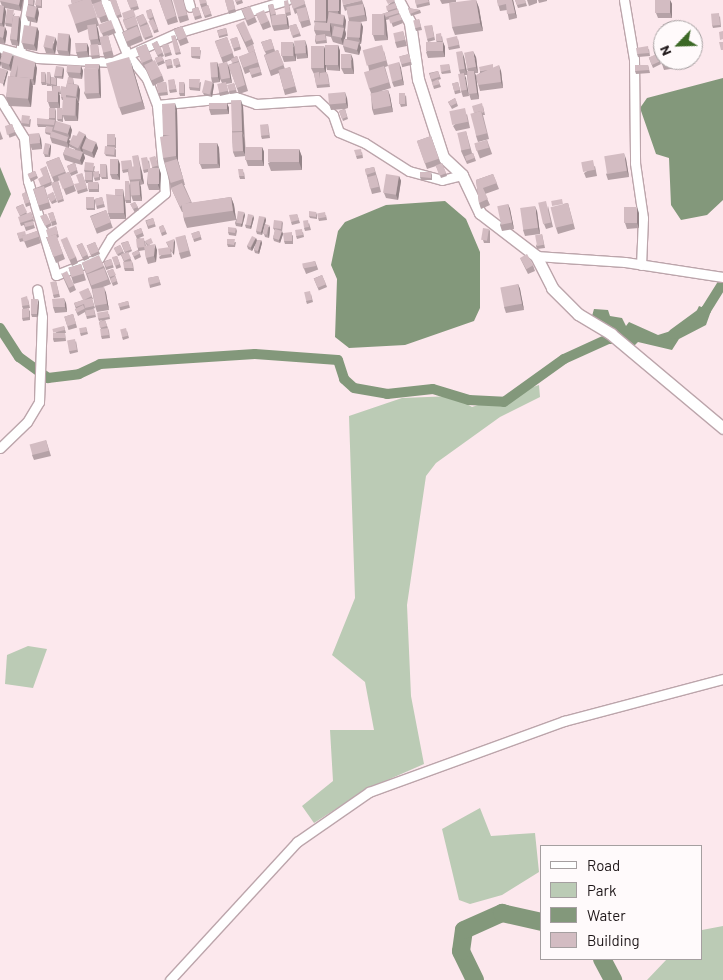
<!DOCTYPE html>
<html>
<head>
<meta charset="utf-8">
<style>
	body { margin:0 }
	#map { position:relative; width:723px; height:980px; overflow:hidden; background:#fce8ed; font-family:Barlow,sans-serif }
	div>[style] { position:absolute }
	.green>* { inset:0; background:#bbcbb5 }
	.water>* { inset:0; background:#83987b }
	.canal>* { height:10px; margin:-5px; padding:0 5px; transform-origin:5px; border-radius:5px; background:#83987b }
	.river>* { height:18px; margin:-9px; padding:0 9px; transform-origin:9px; border-radius:9px; background:#83987b }
	.roads { filter:drop-shadow(1px 0 #bca5ab) drop-shadow(-1px 0 #bca5ab) drop-shadow(0 1px #bca5ab) drop-shadow(0 -1px #bca5ab) }
	.street>* { height:9px; margin:-4.5px; padding:0 4.5px; transform-origin:4.5px; border-radius:4.5px; background:#fff }
	.secondary>* { height:11px; margin:-5.5px; padding:0 5.5px; transform-origin:5.5px; border-radius:5.5px; background:#fff }
	.wall>* { inset:0; background:#b5a2a7; transform-origin:0 0 }
	.shaded-wall>* { inset:0; background:#948488 }
	.building>* { inset:0; background:#d3bcc2; transform-origin:0 0 }
	span { translate:-50% -50%; white-space:nowrap; text-align:center; line-height:1.15; -webkit-text-stroke:4px #fffafb; paint-order:stroke }
	.legend { position:absolute; left:540px; top:845px; width:162px; height:115px; box-sizing:border-box; background:#fffafb; border:1px solid #a59fa0; margin:0; padding:6px 9px; list-style:none; font-size:15px; color:#1e1618 }
	.legend li { display:flex; align-items:center; gap:10px; height:25px }
	.legend b { width:25px; border:1px solid #a59fa0 }
	.north { position:absolute; left:653px; top:20px; width:50px; height:50px; box-sizing:border-box; background:#fffafb; border:1px solid #a59fa0; border-radius:50%; rotate:246deg; font-size:14px; font-weight:700; line-height:20px; text-align:center; color:#1e1618 }
	.north::after { content:''; display:block; margin:auto; width:18px; height:22px; background:#3c6826; clip-path:polygon(50% 0,100% 100%,50% 72%,0 100%) }
</style>
</head>
<body>
<div id="map">
	<div class="green">
		<div style="clip-path:polygon(539px 385px,540px 397px,500px 417px,436px 463px,426px 476px,407px 605px,411px 696px,424px 764px,367px 789px,314px 823px,302px 806px,333px 781px,330px 730px,374px 730px,365px 682px,332px 655px,355px 598px,349px 416px,402px 398px,453px 396px,472px 407px)"></div>
		<div style="clip-path:polygon(28px 646px,47px 649px,33px 688px,5px 684px,7px 655px)"></div>
		<div style="clip-path:polygon(480px 808px,491px 836px,535px 833px,539px 872px,502px 895px,470px 904px,459px 900px,442px 829px)"></div>
		<div style="clip-path:polygon(723px 926px,723px 980px,647px 980px,667px 959px,702px 959px,702px 930px)"></div>
	</div>
	<div class="water">
		<div style="clip-path:polygon(723px 78px,723px 200px,707px 215px,681px 220px,671px 205px,669px 158px,656px 154px,640px 108px,647px 98px)"></div>
		<div style="clip-path:polygon(0 167px,11px 194px,0 218px)"></div>
		<div style="clip-path:polygon(445px 201px,466px 219px,480px 252px,480px 308px,474px 321px,405px 345px,349px 348px,335px 337px,337px 279px,331px 265px,338px 231px,345px 222px,386px 205px)"></div>
		<div style="clip-path:polygon(699px 306px,711px 311px,706px 325px,679px 339px,672px 350px,638px 342px,634px 346px,592px 316px,594px 309px,608px 310px,610px 316px,622px 318px,626px 326px,629px 322px,658px 335px,690px 325px)"></div>
	</div>
	<div class="canal">
		<div style="left:0;top:328px;width:35px;rotate:57deg"></div>
		<div style="left:19px;top:357px;width:36px;rotate:36deg"></div>
		<div style="left:48px;top:378px;width:31px;rotate:-7deg"></div>
		<div style="left:79px;top:374px;width:23px;rotate:-25deg"></div>
		<div style="left:100px;top:364px;width:155px;rotate:-3.7deg"></div>
		<div style="left:255px;top:354px;width:83px;rotate:4.1deg"></div>
		<div style="left:338px;top:360px;width:20px;rotate:72deg"></div>
		<div style="left:344px;top:379px;width:13px;rotate:42deg"></div>
		<div style="left:354px;top:388px;width:34px;rotate:10deg"></div>
		<div style="left:387px;top:394px;width:46px;rotate:-6.2deg"></div>
		<div style="left:433px;top:389px;width:38px;rotate:17deg"></div>
		<div style="left:469px;top:400px;width:35px;rotate:3deg"></div>
		<div style="left:504px;top:402px;width:74px;rotate:-35.6deg"></div>
		<div style="left:564px;top:359px;width:48px;rotate:-24.4deg"></div>
		<div style="left:608px;top:339px;width:13px"></div>
		<div style="left:673px;top:334px;width:41px;rotate:-36deg"></div>
		<div style="left:706px;top:310px;width:32px;rotate:-58deg"></div>
	</div>
	<div class="river">
		<div style="left:602px;top:959px;width:24px;rotate:62deg"></div>
		<div style="left:475px;top:980px;width:32px;rotate:-116deg"></div>
		<div style="left:461px;top:951px;width:21px;rotate:-82deg"></div>
		<div style="left:464px;top:930px;width:42px;rotate:-24.1deg"></div>
		<div style="left:502px;top:913px;width:41px;rotate:12.7deg"></div>
	</div>
	<div class="roads">
		<div class="street">
			<div style="left:105px;top:0;width:58px;rotate:67.8deg"></div>
			<div style="left:127px;top:54px;width:32px;rotate:51deg"></div>
			<div style="left:147px;top:79px;width:28px;rotate:69deg"></div>
			<div style="left:157px;top:105px;width:79px;rotate:-5.8deg"></div>
			<div style="left:236px;top:97px;width:21px;rotate:19deg"></div>
			<div style="left:256px;top:104px;width:61px;rotate:-3.8deg"></div>
			<div style="left:317px;top:100px;width:22px;rotate:43deg"></div>
			<div style="left:333px;top:115px;width:18px;rotate:71deg"></div>
			<div style="left:339px;top:132px;width:28px;rotate:23deg"></div>
			<div style="left:365px;top:143px;width:52px;rotate:32.5deg"></div>
			<div style="left:409px;top:171px;width:34px;rotate:15deg"></div>
			<div style="left:442px;top:180px;width:21px;rotate:-14deg"></div>
			<div style="left:188px;top:0;width:7px;rotate:74deg"></div>
			<div style="left:624px;top:0;width:60px;rotate:80.4deg"></div>
			<div style="left:634px;top:59px;width:104px;rotate:89.4deg"></div>
			<div style="left:635px;top:163px;width:56px;rotate:81.7deg"></div>
			<div style="left:643px;top:218px;width:47px;rotate:92.4deg"></div>
			<div style="left:0;top:48px;width:38px;rotate:15deg"></div>
			<div style="left:37px;top:58px;width:75px;rotate:3.1deg"></div>
			<div style="left:112px;top:62px;width:71px;rotate:-24deg"></div>
			<div style="left:177px;top:33px;width:115px;rotate:-16.7deg"></div>
			<div style="left:20px;top:53px;width:54px;rotate:-81.4deg"></div>
			<div style="left:0;top:99px;width:46px;rotate:58.4deg"></div>
			<div style="left:24px;top:138px;width:43px;rotate:84.7deg"></div>
			<div style="left:28px;top:181px;width:98px;rotate:73.4deg"></div>
			<div style="left:56px;top:275px;width:46px;rotate:-21.6deg"></div>
			<div style="left:99px;top:258px;width:23px;rotate:-59deg"></div>
			<div style="left:111px;top:238px;width:70px;rotate:-39.8deg"></div>
			<div style="left:165px;top:193px;width:88px;rotate:-95.2deg"></div>
			<div style="left:536px;top:256px;width:89px;rotate:3.9deg"></div>
			<div style="left:625px;top:262px;width:99px;rotate:8.7deg"></div>
			<div style="left:0;top:448px;width:37px;rotate:-44deg"></div>
			<div style="left:27px;top:422px;width:23px;rotate:-59deg"></div>
			<div style="left:39px;top:402px;width:85px;rotate:-88deg"></div>
			<div style="left:42px;top:317px;width:28px;rotate:-100deg"></div>
			<div style="left:170px;top:980px;width:188px;rotate:-47.4deg"></div>
			<div style="left:297px;top:842px;width:88px;rotate:-34.8deg"></div>
			<div style="left:369px;top:792px;width:208px;rotate:-20deg"></div>
			<div style="left:564px;top:721px;width:164px;rotate:-14.8deg"></div>
		</div>
		<div class="secondary">
			<div style="left:398px;top:0;width:26px;rotate:62deg"></div>
			<div style="left:410px;top:23px;width:57px;rotate:81.9deg"></div>
			<div style="left:418px;top:79px;width:82px;rotate:72.2deg"></div>
			<div style="left:443px;top:157px;width:26px;rotate:43deg"></div>
			<div style="left:462px;top:175px;width:42px;rotate:64.7deg"></div>
			<div style="left:480px;top:213px;width:71px;rotate:37.5deg"></div>
			<div style="left:536px;top:256px;width:36px;rotate:63deg"></div>
			<div style="left:552px;top:288px;width:37px;rotate:45deg"></div>
			<div style="left:578px;top:314px;width:39px;rotate:31deg"></div>
			<div style="left:611px;top:334px;width:146px;rotate:40deg"></div>
		</div>
	</div>
	<div class="wall">
		<div style="clip-path:polygon(23px 0,21px 11px,5px 8px,6px 12px,4px 27px,5px 27px,7px 32px,5px 44px,0 43px,0 5px,2px 6px,0 1px)"></div>
		<div style="clip-path:polygon(35px 0,34px 6px,36px 7px,36px 0,42px 0,42px 8px,38px 8px,39px 13px,37px 23px,28px 21px,26px 16px,28px 5px,28px 4px)"></div>
		<div style="clip-path:polygon(71px 0,101px 0,102px 1px,101px 2px,108px 21px,101px 23px,94px 4px,92px 4px,99px 25px,114px 28px,116px 33px,108px 36px,114px 57px,105px 59px,103px 53px,103px 36px,99px 26px,97px 26px,101px 45px,98px 45px,100px 58px,92px 59px,91px 56px,91px 45px,88px 29px,78px 33px,75px 24px,72px 4px)"></div>
		<div style="clip-path:polygon(108px 0,116px 0,122px 17px,117px 18px,111px 0,109px 1px)"></div>
		<div style="clip-path:polygon(127px 0,136px 0,139px 9px,133px 11px,143px 41px,128px 47px,122px 32px,127px 30px,123px 20px,131px 10px)"></div>
		<div style="clip-path:polygon(159px 0,172px 0,178px 22px,168px 25px)"></div>
		<div style="clip-path:polygon(183px 0,189px 20px,180px 23px,178px 17px)"></div>
		<div style="clip-path:polygon(206px 0,207px 5px,208px 5px,212px 16px,205px 18px,200px 4px)"></div>
		<div style="clip-path:polygon(225px 0,233px 0,236px 12px,229px 14px)"></div>
		<div style="clip-path:polygon(235px 0,242px 0,243px 3px,237px 5px)"></div>
		<div style="clip-path:polygon(290px 0,304px 0,307px 10px,311px 25px,302px 28px,297px 13px,295px 14px)"></div>
		<div style="clip-path:polygon(341px 0,341px 15px,344px 15px,346px 21px,345px 30px,346px 34px,345px 39px,347px 39px,347px 37px,349px 21px,347px 10px,345px 11px,343px 5px,362px 0,365px 9px,367px 21px,360px 22px,363px 27px,361px 44px,359px 44px,361px 48px,359px 55px,345px 52px,343px 46px,343px 45px,333px 42px,331px 37px,326px 36px,327px 43px,316px 44px,315px 41px,316px 35px,314px 30px,315px 24px,314px 21px)"></div>
		<div style="clip-path:polygon(394px 0,403px 23px,393px 27px,390px 19px,386px 20px,388px 40px,375px 41px,373px 35px,382px 14px,388px 12px,388px 5px)"></div>
		<div style="clip-path:polygon(415px 0,429px 0,430px 5px,417px 8px)"></div>
		<div style="clip-path:polygon(440px 0,456px 0,456px 2px,442px 4px)"></div>
		<div style="clip-path:polygon(476px 0,479px 8px,483px 31px,455px 35px,452px 27px)"></div>
		<div style="clip-path:polygon(497px 0,513px 0,517px 18px,509px 20px,507px 10px,500px 11px)"></div>
		<div style="clip-path:polygon(515px 0,525px 0,527px 6px,518px 8px)"></div>
		<div style="clip-path:polygon(527px 0,537px 0,537px 3px,529px 6px)"></div>
		<div style="clip-path:polygon(538px 0,547px 0,547px 1px,539px 3px)"></div>
		<div style="clip-path:polygon(655px 0,670px 0,672px 4px,672px 18px,658px 18px,656px 13px)"></div>
		<div style="clip-path:polygon(289px 3px,291px 15px,287px 16px,285px 13px)"></div>
		<div style="clip-path:polygon(273px 4px,276px 15px,286px 14px,288px 19px,289px 29px,274px 31px,272px 26px,268px 5px)"></div>
		<div style="clip-path:polygon(198px 7px,202px 18px,195px 20px,192px 9px)"></div>
		<div style="clip-path:polygon(408px 8px,420px 10px,421px 13px,411px 16px)"></div>
		<div style="left:151px;top:9px;width:24px;height:5px;rotate:71deg"></div>
		<div style="clip-path:polygon(241px 9px,255px 17px,257px 22px,248px 26px)"></div>
		<div style="clip-path:polygon(15px 13px,14px 16px,19px 16px,21px 22px,19px 46px,12px 45px,10px 39px,12px 27px,6px 26px,5px 23px)"></div>
		<div style="clip-path:polygon(143px 14px,148px 24px,153px 37px,145px 40px,136px 17px)"></div>
		<div style="clip-path:polygon(256px 14px,269px 21px,271px 27px,263px 30px)"></div>
		<div style="clip-path:polygon(720px 16px,721px 27px,713px 28px,712px 25px)"></div>
		<div style="clip-path:polygon(419px 19px,422px 30px,416px 31px,415px 28px)"></div>
		<div style="clip-path:polygon(296px 24px,301px 36px,293px 38px,289px 26px)"></div>
		<div style="clip-path:polygon(236px 25px,252px 39px,254px 44px,248px 47px,253px 45px,260px 68px,262px 75px,252px 78px,250px 72px,245px 74px,239px 57px,249px 53px)"></div>
		<div style="clip-path:polygon(432px 25px,435px 40px,428px 42px,427px 39px)"></div>
		<div style="left:182px;top:26px;width:18px;height:9px;rotate:68deg"></div>
		<div style="clip-path:polygon(37px 27px,39px 32px,37px 51px,24px 49px,22px 43px)"></div>
		<div style="left:226px;top:28px;width:8px;height:9px;rotate:76deg"></div>
		<div style="clip-path:polygon(403px 31px,407px 46px,397px 48px,395px 42px)"></div>
		<div style="clip-path:polygon(69px 34px,71px 40px,70px 56px,59px 55px,57px 50px)"></div>
		<div style="clip-path:polygon(175px 35px,181px 54px,176px 55px,175px 53px)"></div>
		<div style="clip-path:polygon(442px 36px,443px 42px,445px 47px,445px 57px,428px 58px,426px 52px,437px 42px,436px 41px)"></div>
		<div style="clip-path:polygon(evenodd,227px 37px,234px 57px,237px 56px,241px 67px,248px 91px,239px 94px,230px 69px,232px 83px,226px 84px,229px 94px,220px 96px,219px 93px,222px 83px,220px 79px,219px 68px,220px 82px,213px 83px,214px 85px,212px 97px,204px 95px,203px 93px,212px 82px,211px 77px,217px 62px,219px 68px,223px 63px,215px 41px,227px 37px,231px 60px,233px 63px,228px 65px,224px 63px,231px 60px)"></div>
		<div style="left:237px;top:37px;width:13px;height:7px;rotate:72deg"></div>
		<div style="clip-path:polygon(271px 39px,275px 51px,278px 50px,285px 69px,290px 67px,297px 92px,285px 95px,279px 73px,271px 76px,264px 55px,266px 54px,261px 42px)"></div>
		<div style="clip-path:polygon(458px 39px,460px 48px,449px 50px,448px 47px)"></div>
		<div style="clip-path:polygon(157px 41px,164px 56px,162px 57px,165px 63px,158px 66px,155px 58px,158px 57px,152px 44px)"></div>
		<div style="clip-path:polygon(57px 42px,55px 54px,46px 53px,44px 47px)"></div>
		<div style="clip-path:polygon(146px 44px,153px 61px,162px 75px,164px 81px,160px 83px,166px 82px,168px 95px,159px 96px,157px 84px,153px 86px,145px 68px,144px 68px,136px 48px)"></div>
		<div style="clip-path:polygon(168px 44px,172px 55px,165px 57px,162px 45px)"></div>
		<div style="clip-path:polygon(338px 45px,340px 51px,340px 71px,327px 70px,326px 66px,326px 72px,328px 75px,330px 87px,317px 88px,314px 74px,311px 68px,325px 51px)"></div>
		<div style="clip-path:polygon(295px 46px,307px 46px,308px 58px,297px 59px,296px 55px,296px 61px,284px 62px,282px 56px)"></div>
		<div style="clip-path:polygon(663px 47px,663px 60px,676px 60px,677px 68px,664px 70px,662px 64px,661px 54px,657px 54px,661px 64px,653px 68px,649px 58px,657px 54px,655px 55px,654px 52px)"></div>
		<div style="clip-path:polygon(89px 48px,89px 57px,78px 58px,76px 52px)"></div>
		<div style="clip-path:polygon(649px 49px,650px 56px,638px 57px,637px 54px)"></div>
		<div style="clip-path:polygon(201px 50px,200px 59px,192px 58px,191px 56px)"></div>
		<div style="clip-path:polygon(384px 51px,388px 66px,385px 67px,391px 88px,378px 92px,388px 90px,390px 96px,393px 112px,374px 115px,372px 109px,371px 93px,369px 88px,369px 70px,368px 65px)"></div>
		<div style="clip-path:polygon(0 52px,2px 57px,14px 57px,37px 68px,35px 85px,32px 85px,31px 107px,9px 106px,6px 97px,11px 71px,2px 68px,1px 64px,0 67px)"></div>
		<div style="left:409px;top:54px;width:11px;height:10px;rotate:75deg"></div>
		<div style="clip-path:polygon(464px 57px,467px 71px,468px 71px,467px 69px,476px 57px,478px 73px,475px 73px,476px 76px,480px 73px,480px 71px,494px 68px,501px 71px,503px 88px,480px 91px,476px 77px,479px 99px,471px 100px,469px 94px,467px 75px,464px 75px,469px 96px,463px 97px,461px 91px,460px 73px,459px 70px)"></div>
		<div style="left:178px;top:58px;width:9px;height:5px;rotate:72deg"></div>
		<div style="left:171px;top:59px;width:9px;height:6px;rotate:77deg"></div>
		<div style="clip-path:polygon(353px 59px,354px 74px,344px 74px,341px 68px)"></div>
		<div style="clip-path:polygon(399px 62px,404px 85px,394px 87px,392px 82px)"></div>
		<div style="clip-path:polygon(99px 64px,100px 67px,101px 98px,87px 99px,84px 93px)"></div>
		<div style="clip-path:polygon(449px 64px,451px 73px,442px 74px,441px 72px)"></div>
		<div style="clip-path:polygon(132px 65px,145px 109px,122px 115px,119px 107px)"></div>
		<div style="clip-path:polygon(648px 65px,650px 73px,636px 74px,635px 71px)"></div>
		<div style="clip-path:polygon(81px 66px,83px 71px,82px 79px,73px 78px,74px 84px,78px 85px,80px 90px,79px 102px,78px 102px,78px 121px,65px 121px,63px 116px,63px 122px,58px 121px,57px 119px,63px 110px,63px 100px,62px 100px,61px 97px,66px 88px,67px 83px,69px 77px,67px 72px)"></div>
		<div style="clip-path:polygon(63px 67px,64px 70px,63px 79px,57px 78px,57px 86px,60px 86px,61px 94px,59px 94px,60px 96px,60px 108px,50px 108px,48px 102px,52px 91px,52px 87px,51px 85px,51px 86px,47px 86px,46px 83px,50px 72px,51px 77px,55px 78px,54px 76px)"></div>
		<div style="clip-path:polygon(438px 71px,441px 79px,438px 80px,441px 87px,434px 89px,429px 73px)"></div>
		<div style="clip-path:polygon(45px 72px,46px 75px,46px 85px,42px 85px,41px 82px)"></div>
		<div style="clip-path:polygon(174px 79px,177px 92px,170px 93px,169px 90px)"></div>
		<div style="clip-path:polygon(184px 82px,185px 85px,185px 96px,180px 96px,179px 93px)"></div>
		<div style="clip-path:polygon(201px 82px,200px 91px,190px 90px,189px 87px)"></div>
		<div style="left:458px;top:82px;width:11px;height:6px;rotate:75deg"></div>
		<div style="clip-path:polygon(234px 83px,237px 93px,230px 94px,229px 91px)"></div>
		<div style="clip-path:polygon(406px 95px,407px 106px,401px 107px,400px 104px)"></div>
		<div style="clip-path:polygon(347px 98px,348px 108px,345px 109px,348px 119px,343px 121px,339px 111px,344px 109px,331px 110px,329px 104px)"></div>
		<div style="clip-path:polygon(455px 98px,458px 106px,452px 109px,448px 102px)"></div>
		<div style="clip-path:polygon(227px 103px,229px 108px,229px 114px,211px 115px,209px 109px)"></div>
		<div style="clip-path:polygon(243px 106px,246px 156px,235px 157px,233px 152px,232px 131px)"></div>
		<div style="clip-path:polygon(483px 106px,485px 115px,483px 115px,489px 139px,478px 142px,476px 136px,474px 113px)"></div>
		<div style="clip-path:polygon(evenodd,55px 108px,56px 111px,56px 121px,72px 130px,70px 139px,69px 139px,70px 141px,77px 136px,87px 138px,98px 148px,94px 158px,84px 154px,83px 151px,85px 158px,82px 165px,75px 163px,78px 173px,71px 176px,67px 166px,74px 163px,65px 160px,63px 154px,66px 147px,52px 143px,50px 137px,50px 135px,46px 134px,45px 132px,46px 127px,38px 127px,37px 124px,49px 119px,49px 118px,55px 108px,69px 145px,70px 147px,75px 149px,75px 150px,69px 148px,69px 145px)"></div>
		<div style="clip-path:polygon(177px 109px,178px 161px,185px 185px,184px 185px,192px 203px,231px 197px,234px 205px,236px 219px,245px 215px,242px 227px,236px 226px,235px 223px,236px 220px,187px 228px,184px 220px,183px 212px,182px 212px,171px 188px,163px 158px,163px 135px)"></div>
		<div style="clip-path:polygon(467px 114px,470px 128px,456px 131px,453px 126px)"></div>
		<div style="clip-path:polygon(31px 119px,30px 127px,22px 126px,21px 123px)"></div>
		<div style="left:12px;top:124px;width:12px;height:7px;rotate:70deg"></div>
		<div style="clip-path:polygon(268px 124px,270px 138px,262px 139px,261px 136px)"></div>
		<div style="clip-path:polygon(0 131px,3px 139px,0 140px)"></div>
		<div style="clip-path:polygon(466px 131px,472px 153px,473px 153px,476px 161px,467px 164px,461px 151px)"></div>
		<div style="clip-path:polygon(431px 136px,441px 164px,442px 163px,447px 176px,441px 178px,436px 166px,427px 169px,417px 141px)"></div>
		<div style="clip-path:polygon(116px 137px,116px 148px,115px 148px,116px 150px,116px 157px,106px 156px,105px 154px,107px 146px,107px 145px)"></div>
		<div style="clip-path:polygon(41px 139px,42px 149px,32px 150px,30px 144px)"></div>
		<div style="left:487px;top:140px;width:15px;height:13px;rotate:70deg"></div>
		<div style="clip-path:polygon(217px 143px,219px 148px,220px 168px,202px 169px,200px 164px)"></div>
		<div style="clip-path:polygon(51px 146px,50px 157px,45px 157px,44px 154px)"></div>
		<div style="clip-path:polygon(262px 147px,264px 152px,264px 166px,248px 166px,246px 160px)"></div>
		<div style="clip-path:polygon(299px 149px,302px 157px,302px 170px,271px 171px,268px 163px)"></div>
		<div style="clip-path:polygon(362px 152px,363px 158px,357px 159px,356px 156px)"></div>
		<div style="clip-path:polygon(138px 155px,142px 172px,144px 184px,140px 185px,142px 201px,133px 201px,131px 195px,131px 203px,126px 203px,125px 200px,130px 182px,128px 172px,123px 173px,122px 170px,131px 160px,132px 167px,134px 167px)"></div>
		<div style="clip-path:polygon(155px 156px,161px 174px,160px 190px,149px 190px,147px 184px,148px 172px,144px 173px,143px 170px,149px 160px,150px 168px,152px 168px)"></div>
		<div style="clip-path:polygon(59px 157px,66px 173px,69px 172px,76px 191px,66px 195px,60px 180px,58px 181px,64px 201px,58px 203px,52px 185px,45px 188px,51px 208px,40px 211px,33px 189px,41px 186px,46px 166px,52px 183px,54px 182px,46px 162px)"></div>
		<div style="clip-path:polygon(626px 159px,629px 177px,608px 180px,606px 174px)"></div>
		<div style="clip-path:polygon(106px 164px,107px 166px,108px 179px,102px 179px,101px 177px)"></div>
		<div style="clip-path:polygon(120px 164px,120px 180px,112px 179px,110px 174px)"></div>
		<div style="clip-path:polygon(95px 166px,94px 171px,100px 174px,100px 180px,95px 181px,93px 175px,93px 182px,98px 182px,99px 185px,99px 192px,89px 192px,88px 183px,86px 183px,85px 180px,85px 173px,84px 170px)"></div>
		<div style="clip-path:polygon(595px 166px,597px 176px,586px 178px,584px 173px)"></div>
		<div style="clip-path:polygon(374px 167px,378px 180px,381px 192px,372px 194px,365px 169px)"></div>
		<div style="clip-path:polygon(35px 171px,38px 178px,31px 182px,28px 174px)"></div>
		<div style="clip-path:polygon(244px 172px,245px 179px,240px 179px,239px 176px)"></div>
		<div style="clip-path:polygon(431px 172px,432px 175px,432px 180px,421px 180px,420px 177px)"></div>
		<div style="clip-path:polygon(82px 173px,88px 191px,78px 194px,77px 191px)"></div>
		<div style="clip-path:polygon(493px 174px,499px 189px,485px 194px,490px 205px,481px 209px,479px 203px,476px 180px)"></div>
		<div style="clip-path:polygon(399px 176px,401px 181px,398px 200px,386px 198px,384px 193px)"></div>
		<div style="clip-path:polygon(123px 189px,125px 202px,126px 219px,110px 219px,108px 213px,115px 195px)"></div>
		<div style="clip-path:polygon(26px 192px,31px 205px,26px 207px,22px 194px)"></div>
		<div style="clip-path:polygon(53px 192px,57px 202px,52px 204px,48px 197px)"></div>
		<div style="clip-path:polygon(102px 197px,105px 207px,97px 209px,95px 201px,95px 210px,87px 210px,86px 208px,95px 199px)"></div>
		<div style="left:135px;top:202px;width:9px;height:5px;rotate:63deg"></div>
		<div style="clip-path:polygon(568px 203px,575px 229px,558px 234px,556px 228px,563px 204px)"></div>
		<div style="clip-path:polygon(23px 204px,27px 214px,31px 212px,34px 221px,33px 222px,35px 228px,26px 231px,24px 225px,21px 226px,20px 223px,20px 216px,16px 207px)"></div>
		<div style="clip-path:polygon(508px 204px,510px 209px,514px 229px,502px 231px,500px 225px)"></div>
		<div style="clip-path:polygon(548px 206px,553px 227px,546px 229px,544px 224px)"></div>
		<div style="left:106px;top:210px;width:19px;height:17px;rotate:69deg"></div>
		<div style="clip-path:polygon(537px 211px,540px 234px,525px 236px,523px 230px)"></div>
		<div style="left:53px;top:212px;width:13px;height:5px;rotate:72deg"></div>
		<div style="clip-path:polygon(316px 212px,317px 215px,317px 219px,310px 218px,309px 216px)"></div>
		<div style="clip-path:polygon(639px 213px,639px 228px,627px 229px,625px 223px)"></div>
		<div style="left:46px;top:214px;width:13px;height:6px;rotate:63deg"></div>
		<div style="clip-path:polygon(297px 214px,300px 223px,292px 225px,291px 222px)"></div>
		<div style="clip-path:polygon(326px 215px,327px 220px,319px 221px,318px 218px)"></div>
		<div style="clip-path:polygon(265px 217px,266px 220px,265px 224px,270px 228px,269px 238px,265px 237px,264px 234px,265px 224px,262px 235px,257px 234px,256px 231px)"></div>
		<div style="left:153px;top:218px;width:9px;height:8px;rotate:72deg"></div>
		<div style="clip-path:polygon(254px 218px,251px 229px,246px 228px,245px 225px)"></div>
		<div style="clip-path:polygon(282px 221px,283px 223px,282px 232px,283px 234px,280px 243px,274px 241px,273px 238px,275px 231px,273px 228px)"></div>
		<div style="clip-path:polygon(309px 223px,311px 230px,305px 231px,304px 228px)"></div>
		<div style="clip-path:polygon(163px 225px,167px 234px,162px 236px,159px 227px)"></div>
		<div style="clip-path:polygon(56px 226px,59px 237px,57px 238px,65px 259px,56px 263px,46px 237px,48px 237px)"></div>
		<div style="clip-path:polygon(141px 228px,144px 236px,139px 238px,145px 241px,146px 246px,147px 246px,145px 241px,157px 250px,156px 262px,148px 264px,146px 258px,145px 250px,139px 251px,141px 257px,135px 260px,132px 253px,138px 250px,137px 239px,134px 231px)"></div>
		<div style="clip-path:polygon(236px 228px,237px 231px,236px 236px,229px 235px,228px 232px)"></div>
		<div style="clip-path:polygon(489px 229px,490px 231px,490px 243px,484px 243px,483px 240px)"></div>
		<div style="clip-path:polygon(37px 231px,41px 243px,27px 248px,24px 241px,20px 242px,17px 233px,26px 235px)"></div>
		<div style="left:199px;top:231px;width:9px;height:8px;rotate:72deg"></div>
		<div style="clip-path:polygon(303px 232px,304px 237px,297px 239px,296px 236px)"></div>
		<div style="clip-path:polygon(542px 234px,545px 248px,537px 249px,536px 246px)"></div>
		<div style="clip-path:polygon(185px 235px,191px 256px,181px 259px,179px 253px)"></div>
		<div style="clip-path:polygon(293px 235px,293px 244px,285px 244px,284px 241px)"></div>
		<div style="clip-path:polygon(256px 238px,257px 241px,261px 240px,262px 243px,259px 254px,255px 253px,254px 250px,256px 243px,252px 251px,248px 249px,247px 246px)"></div>
		<div style="clip-path:polygon(128px 241px,132px 251px,128px 253px,133px 264px,134px 271px,125px 271px,124px 268px,124px 262px,121px 255px,118px 256px,114px 248px,120px 245px,124px 253px,125px 253px,121px 243px)"></div>
		<div style="left:95px;top:242px;width:13px;height:9px;rotate:67deg"></div>
		<div style="clip-path:polygon(166px 242px,175px 242px,174px 255px,171px 251px,172px 257px,160px 259px,159px 257px,169px 248px)"></div>
		<div style="clip-path:polygon(236px 242px,235px 247px,228px 247px,227px 244px)"></div>
		<div style="left:82px;top:243px;width:17px;height:6px;rotate:65deg"></div>
		<div style="clip-path:polygon(63px 245px,76px 257px,78px 263px,72px 266px)"></div>
		<div style="left:117px;top:256px;width:12px;height:5px;rotate:70deg"></div>
		<div style="clip-path:polygon(520px 258px,533px 265px,535px 271px,528px 274px)"></div>
		<div style="left:111px;top:259px;width:9px;height:8px;rotate:72deg"></div>
		<div style="left:315px;top:261px;width:9px;height:13px;rotate:69deg"></div>
		<div style="clip-path:polygon(82px 263px,104px 266px,111px 284px,103px 287px,106px 293px,109px 310px,97px 312px,95px 306px,92px 290px)"></div>
		<div style="left:81px;top:264px;width:17px;height:13px;rotate:73deg"></div>
		<div style="clip-path:polygon(113px 269px,118px 284px,113px 286px,107px 271px)"></div>
		<div style="clip-path:polygon(61px 273px,74px 285px,76px 290px,70px 293px)"></div>
		<div style="left:322px;top:275px;width:13px;height:9px;rotate:67deg"></div>
		<div style="clip-path:polygon(158px 276px,161px 285px,150px 288px,148px 278px)"></div>
		<div style="clip-path:polygon(56px 281px,60px 297px,54px 298px,53px 295px)"></div>
		<div style="clip-path:polygon(518px 284px,520px 289px,524px 310px,506px 313px,504px 307px)"></div>
		<div style="clip-path:polygon(88px 288px,93px 299px,92px 299px,95px 308px,91px 310px,94px 309px,96px 317px,87px 319px,85px 312px,78px 316px,75px 309px,76px 309px,74px 303px,83px 300px)"></div>
		<div style="clip-path:polygon(311px 294px,313px 302px,307px 304px,306px 301px)"></div>
		<div style="clip-path:polygon(28px 299px,30px 308px,27px 308px,30px 311px,30px 320px,23px 321px,22px 318px,23px 309px,22px 306px)"></div>
		<div style="left:128px;top:301px;width:7px;height:10px;rotate:74deg"></div>
		<div style="clip-path:polygon(39px 302px,38px 317px,32px 317px,31px 314px)"></div>
		<div style="clip-path:polygon(66px 303px,67px 312px,55px 313px,53px 307px)"></div>
		<div style="left:73px;top:314px;width:14px;height:9px;rotate:73deg"></div>
		<div style="clip-path:polygon(109px 314px,110px 319px,105px 320px,109px 331px,110px 338px,102px 339px,101px 336px,101px 329px,99px 322px,103px 320px,99px 321px,98px 318px)"></div>
		<div style="clip-path:polygon(64px 326px,66px 333px,65px 333px,66px 341px,54px 342px,53px 339px,54px 334px)"></div>
		<div style="clip-path:polygon(86px 327px,88px 334px,81px 336px,80px 333px)"></div>
		<div style="clip-path:polygon(127px 331px,129px 338px,123px 340px,122px 337px)"></div>
		<div style="clip-path:polygon(76px 341px,78px 352px,70px 354px,69px 351px)"></div>
		<div style="clip-path:polygon(46px 440px,51px 456px,34px 460px,32px 455px)"></div>
	</div>
	<div class="shaded-wall">
		<div style="clip-path:polygon(20px 0,23px 0,21px 11px,19px 5px)"></div>
		<div style="clip-path:polygon(326px 0,328px 0,328px 27px,326px 22px)"></div>
		<div style="clip-path:polygon(339px 0,341px 0,340px 18px,338px 12px)"></div>
		<div style="clip-path:polygon(476px 0,479px 8px,483px 31px,480px 23px)"></div>
		<div style="clip-path:polygon(512px 0,513px 0,517px 18px,515px 13px)"></div>
		<div style="clip-path:polygon(670px 0,672px 4px,672px 18px,670px 12px)"></div>
		<div style="clip-path:polygon(363px 4px,365px 9px,367px 21px,365px 15px)"></div>
		<div style="clip-path:polygon(4px 6px,6px 12px,4px 29px,2px 23px)"></div>
		<div style="clip-path:polygon(37px 7px,39px 13px,37px 23px,35px 18px)"></div>
		<div style="clip-path:polygon(286px 14px,288px 19px,289px 29px,287px 24px)"></div>
		<div style="clip-path:polygon(384px 14px,386px 20px,388px 40px,386px 35px)"></div>
		<div style="clip-path:polygon(344px 15px,346px 21px,345px 30px,346px 34px,343px 45px,341px 39px,344px 29px,343px 25px)"></div>
		<div style="clip-path:polygon(19px 16px,21px 22px,19px 46px,17px 40px)"></div>
		<div style="clip-path:polygon(361px 22px,363px 27px,361px 44px,359px 38px)"></div>
		<div style="clip-path:polygon(330px 23px,332px 28px,332px 37px,330px 31px)"></div>
		<div style="clip-path:polygon(96px 24px,98px 29px,101px 45px,98px 39px)"></div>
		<div style="clip-path:polygon(5px 27px,7px 32px,5px 44px,3px 38px)"></div>
		<div style="clip-path:polygon(37px 27px,39px 32px,37px 51px,34px 45px)"></div>
		<div style="clip-path:polygon(69px 34px,71px 40px,70px 56px,68px 50px)"></div>
		<div style="clip-path:polygon(55px 37px,57px 42px,55px 54px,53px 49px)"></div>
		<div style="clip-path:polygon(305px 40px,307px 46px,308px 58px,306px 53px)"></div>
		<div style="clip-path:polygon(293px 42px,295px 47px,296px 61px,294px 55px)"></div>
		<div style="clip-path:polygon(359px 42px,361px 48px,359px 55px,357px 50px)"></div>
		<div style="clip-path:polygon(443px 42px,445px 47px,445px 57px,443px 51px)"></div>
		<div style="clip-path:polygon(87px 43px,89px 48px,89px 57px,87px 51px)"></div>
		<div style="clip-path:polygon(338px 45px,340px 51px,340px 71px,338px 65px)"></div>
		<div style="clip-path:polygon(324px 46px,326px 52px,326px 74px,324px 68px)"></div>
		<div style="clip-path:polygon(462px 51px,464px 57px,467px 74px,465px 69px)"></div>
		<div style="clip-path:polygon(473px 51px,476px 57px,478px 73px,476px 67px)"></div>
		<div style="clip-path:polygon(0 52px,2px 57px,0 67px)"></div>
		<div style="clip-path:polygon(13px 54px,15px 60px,11px 71px,9px 65px)"></div>
		<div style="clip-path:polygon(351px 54px,353px 59px,354px 74px,352px 68px)"></div>
		<div style="clip-path:polygon(129px 57px,132px 65px,145px 109px,142px 101px)"></div>
		<div style="clip-path:polygon(35px 62px,37px 68px,35px 85px,33px 79px)"></div>
		<div style="clip-path:polygon(217px 62px,219px 68px,220px 82px,218px 77px)"></div>
		<div style="clip-path:polygon(227px 62px,229px 68px,232px 83px,230px 78px)"></div>
		<div style="clip-path:polygon(399px 62px,401px 68px,404px 85px,402px 79px)"></div>
		<div style="clip-path:polygon(99px 64px,100px 67px,101px 98px,99px 93px,98px 68px)"></div>
		<div style="clip-path:polygon(499px 65px,501px 71px,503px 88px,501px 82px)"></div>
		<div style="clip-path:polygon(81px 66px,83px 71px,82px 79px,80px 73px)"></div>
		<div style="clip-path:polygon(63px 67px,64px 70px,63px 79px,62px 76px)"></div>
		<div style="clip-path:polygon(7px 70px,8px 72px,4px 87px,3px 84px)"></div>
		<div style="clip-path:polygon(474px 71px,476px 76px,479px 99px,477px 93px)"></div>
		<div style="clip-path:polygon(464px 73px,466px 78px,469px 96px,467px 90px)"></div>
		<div style="clip-path:polygon(30px 78px,33px 86px,31px 107px,28px 99px)"></div>
		<div style="clip-path:polygon(213px 82px,214px 85px,212px 97px,211px 94px)"></div>
		<div style="clip-path:polygon(78px 85px,80px 90px,79px 102px,77px 96px)"></div>
		<div style="clip-path:polygon(388px 90px,390px 96px,393px 112px,391px 106px)"></div>
		<div style="clip-path:polygon(58px 91px,60px 96px,60px 108px,58px 102px)"></div>
		<div style="clip-path:polygon(345px 92px,347px 98px,348px 108px,346px 103px)"></div>
		<div style="clip-path:polygon(76px 98px,79px 103px,78px 121px,76px 115px)"></div>
		<div style="clip-path:polygon(241px 100px,243px 106px,244px 136px,242px 131px)"></div>
		<div style="clip-path:polygon(175px 103px,177px 109px,178px 161px,185px 185px,176px 156px)"></div>
		<div style="clip-path:polygon(227px 103px,229px 108px,229px 114px,227px 109px)"></div>
		<div style="clip-path:polygon(70px 125px,72px 130px,70px 139px,68px 133px)"></div>
		<div style="clip-path:polygon(242px 132px,244px 138px,246px 156px,243px 151px)"></div>
		<div style="clip-path:polygon(39px 133px,41px 139px,42px 149px,40px 143px)"></div>
		<div style="clip-path:polygon(85px 134px,87px 139px,82px 148px,83px 151px,82px 153px,80px 148px)"></div>
		<div style="clip-path:polygon(68px 137px,70px 142px,69px 148px,67px 142px)"></div>
		<div style="clip-path:polygon(96px 142px,98px 148px,94px 158px,92px 152px)"></div>
		<div style="clip-path:polygon(217px 143px,219px 148px,220px 168px,218px 163px)"></div>
		<div style="clip-path:polygon(50px 144px,51px 146px,50px 157px,49px 154px)"></div>
		<div style="clip-path:polygon(262px 147px,264px 152px,264px 166px,262px 160px)"></div>
		<div style="clip-path:polygon(299px 149px,302px 157px,302px 170px,299px 162px)"></div>
		<div style="clip-path:polygon(83px 152px,85px 158px,82px 165px,80px 160px)"></div>
		<div style="clip-path:polygon(624px 153px,626px 159px,629px 177px,627px 171px)"></div>
		<div style="clip-path:polygon(118px 159px,120px 164px,120px 180px,117px 174px)"></div>
		<div style="clip-path:polygon(140px 166px,142px 172px,144px 184px,141px 179px)"></div>
		<div style="clip-path:polygon(159px 168px,161px 174px,160px 190px,158px 185px)"></div>
		<div style="clip-path:polygon(399px 176px,401px 181px,398px 200px,396px 195px)"></div>
		<div style="clip-path:polygon(139px 181px,141px 187px,142px 201px,140px 195px)"></div>
		<div style="clip-path:polygon(123px 189px,125px 202px,126px 219px,124px 213px)"></div>
		<div style="clip-path:polygon(231px 197px,234px 205px,236px 220px,233px 211px)"></div>
		<div style="clip-path:polygon(508px 204px,510px 209px,514px 229px,512px 223px)"></div>
		<div style="clip-path:polygon(535px 206px,537px 211px,540px 234px,538px 228px)"></div>
		<div style="clip-path:polygon(637px 207px,639px 213px,639px 228px,637px 223px)"></div>
		<div style="clip-path:polygon(244px 212px,245px 215px,242px 227px,241px 225px)"></div>
		<div style="clip-path:polygon(253px 215px,254px 218px,251px 229px,250px 226px)"></div>
		<div style="clip-path:polygon(265px 217px,266px 220px,262px 235px,261px 232px)"></div>
		<div style="clip-path:polygon(269px 225px,270px 228px,269px 238px,268px 235px)"></div>
		<div style="clip-path:polygon(282px 231px,283px 234px,280px 243px,279px 240px)"></div>
		<div style="clip-path:polygon(256px 238px,257px 241px,252px 251px,251px 248px)"></div>
		<div style="clip-path:polygon(174px 239px,175px 242px,174px 255px,173px 253px)"></div>
		<div style="clip-path:polygon(261px 240px,262px 243px,259px 254px,258px 251px)"></div>
		<div style="clip-path:polygon(155px 244px,157px 250px,156px 262px,154px 256px)"></div>
		<div style="clip-path:polygon(518px 284px,520px 289px,524px 310px,522px 304px)"></div>
		<div style="clip-path:polygon(104px 287px,106px 293px,109px 310px,107px 304px)"></div>
		<div style="clip-path:polygon(64px 298px,66px 303px,67px 312px,65px 307px)"></div>
		<div style="clip-path:polygon(38px 299px,39px 302px,38px 317px,37px 314px)"></div>
	</div>
	<div class="building">
		<div style="clip-path:polygon(0 0,20px 0,19px 5px,0 1px)"></div>
		<div style="clip-path:polygon(28px 0,33px 0,33px 5px,28px 4px)"></div>
		<div style="clip-path:polygon(36px 0,41px 0,41px 6px,35px 5px)"></div>
		<div style="clip-path:polygon(71px 0,83px 0,72px 4px)"></div>
		<div style="clip-path:polygon(83px 0,91px 0,97px 17px,75px 24px,68px 5px)"></div>
		<div style="clip-path:polygon(110px 0,116px 0,121px 14px,116px 16px)"></div>
		<div style="clip-path:polygon(127px 0,136px 0,138px 6px,130px 8px)"></div>
		<div style="clip-path:polygon(159px 0,171px 0,176px 16px,166px 20px)"></div>
		<div style="clip-path:polygon(173px 0,183px 0,187px 15px,178px 17px)"></div>
		<div style="clip-path:polygon(199px 0,206px 0,206px 3px,200px 4px)"></div>
		<div style="clip-path:polygon(225px 0,233px 0,235px 9px,228px 11px)"></div>
		<div style="clip-path:polygon(235px 0,242px 0,236px 2px)"></div>
		<div style="clip-path:polygon(288px 0,290px 12px,285px 13px,284px 1px)"></div>
		<div style="clip-path:polygon(290px 0,304px 0,305px 4px,293px 9px)"></div>
		<div style="left:315px;top:0;width:11px;height:21px"></div>
		<div style="left:328px;top:0;width:11px;height:11px"></div>
		<div style="clip-path:polygon(342px 0,361px 0,361px 1px,343px 5px)"></div>
		<div style="clip-path:polygon(386px 0,394px 0,395px 1px,388px 4px)"></div>
		<div style="clip-path:polygon(415px 0,428px 0,429px 2px,416px 5px)"></div>
		<div style="clip-path:polygon(472px 0,476px 0,480px 23px,452px 27px,449px 3px)"></div>
		<div style="clip-path:polygon(497px 0,512px 0,515px 13px,507px 14px,506px 4px,498px 6px)"></div>
		<div style="clip-path:polygon(515px 0,525px 0,526px 3px,517px 5px)"></div>
		<div style="left:655px;top:0;width:15px;height:13px"></div>
		<div style="left:101px;top:1px;width:15px;height:9px;rotate:70deg"></div>
		<div style="clip-path:polygon(395px 3px,397px 8px,387px 11px,386px 6px)"></div>
		<div style="left:273px;top:4px;width:10px;height:5px;rotate:73deg"></div>
		<div style="left:363px;top:4px;width:11px;height:17px;rotate:80deg"></div>
		<div style="clip-path:polygon(0 5px,4px 6px,2px 23px,0 23px)"></div>
		<div style="left:28px;top:5px;width:9px;height:11px;rotate:13deg"></div>
		<div style="left:208px;top:5px;width:9px;height:7px;rotate:69deg"></div>
		<div style="left:250px;top:6px;width:12px;height:9px;rotate:66deg"></div>
		<div style="clip-path:polygon(198px 7px,201px 15px,194px 17px,192px 9px)"></div>
		<div style="left:306px;top:7px;width:13px;height:10px;rotate:77deg"></div>
		<div style="clip-path:polygon(408px 8px,420px 10px,410px 14px)"></div>
		<div style="left:7px;top:9px;width:7px;height:14px;rotate:8deg"></div>
		<div style="clip-path:polygon(133px 9px,136px 17px,135px 16px,124px 20px,122px 13px)"></div>
		<div style="clip-path:polygon(151px 9px,153px 17px,148px 19px,146px 11px)"></div>
		<div style="clip-path:polygon(398px 9px,399px 13px,386px 17px,384px 14px,382px 14px)"></div>
		<div style="left:264px;top:10px;width:12px;height:9px;rotate:66deg"></div>
		<div style="clip-path:polygon(329px 12px,344px 15px,343px 25px,330px 23px,330px 31px,314px 30px,315px 22px,327px 23px)"></div>
		<div style="left:719px;top:13px;width:12px;height:8px;rotate:85deg"></div>
		<div style="left:143px;top:14px;width:9px;height:8px;rotate:63deg"></div>
		<div style="left:286px;top:14px;width:10px;height:15px;rotate:84deg"></div>
		<div style="left:372px;top:14px;width:12px;height:21px"></div>
		<div style="left:400px;top:14px;width:6px;height:12px;rotate:72deg"></div>
		<div style="clip-path:polygon(13px 16px,19px 16px,17px 40px,10px 39px)"></div>
		<div style="left:135px;top:16px;width:9px;height:13px;rotate:69deg"></div>
		<div style="left:153px;top:19px;width:11px;height:5px;rotate:63deg"></div>
		<div style="left:419px;top:19px;width:8px;height:6px;rotate:76deg"></div>
		<div style="left:111px;top:20px;width:9px;height:14px;rotate:69deg"></div>
		<div style="clip-path:polygon(244px 21px,252px 39px,245px 42px,236px 25px)"></div>
		<div style="left:348px;top:21px;width:13px;height:16px;rotate:4deg"></div>
		<div style="left:96px;top:24px;width:15px;height:9px;rotate:82deg"></div>
		<div style="left:148px;top:24px;width:12px;height:9px;rotate:70deg"></div>
		<div style="clip-path:polygon(296px 24px,300px 33px,292px 36px,289px 26px)"></div>
		<div style="left:663px;top:24px;width:9px;height:6px"></div>
		<div style="left:24px;top:25px;width:13px;height:18px;rotate:9deg"></div>
		<div style="clip-path:polygon(432px 25px,434px 37px,427px 39px,424px 26px)"></div>
		<div style="clip-path:polygon(0 26px,5px 27px,3px 38px,0 37px)"></div>
		<div style="left:137px;top:26px;width:10px;height:16px;rotate:66deg"></div>
		<div style="left:182px;top:26px;width:12px;height:9px;rotate:66deg"></div>
		<div style="left:334px;top:26px;width:10px;height:10px;rotate:11deg"></div>
		<div style="clip-path:polygon(226px 28px,227px 34px,219px 36px,217px 31px)"></div>
		<div style="left:403px;top:31px;width:9px;height:10px;rotate:77deg"></div>
		<div style="clip-path:polygon(723px 31px,723px 39px,720px 40px,719px 32px)"></div>
		<div style="left:58px;top:33px;width:11px;height:17px;rotate:5deg"></div>
		<div style="clip-path:polygon(441px 33px,442px 41px,436px 41px,436px 34px)"></div>
		<div style="left:325px;top:34px;width:6px;height:10px;rotate:81deg"></div>
		<div style="left:46px;top:35px;width:9px;height:12px;rotate:13deg"></div>
		<div style="left:108px;top:35px;width:16px;height:9px;rotate:76deg"></div>
		<div style="clip-path:polygon(175px 35px,180px 52px,175px 53px,171px 36px)"></div>
		<div style="left:457px;top:36px;width:9px;height:11px;rotate:77deg"></div>
		<div style="left:227px;top:37px;width:17px;height:13px;rotate:69deg"></div>
		<div style="left:237px;top:37px;width:10px;height:7px;rotate:73deg"></div>
		<div style="left:271px;top:39px;width:10px;height:10px;rotate:73deg"></div>
		<div style="clip-path:polygon(344px 39px,359px 42px,357px 50px,343px 46px)"></div>
		<div style="left:305px;top:40px;width:13px;height:11px;rotate:86deg"></div>
		<div style="left:157px;top:41px;width:13px;height:6px;rotate:63deg"></div>
		<div style="left:281px;top:42px;width:12px;height:14px"></div>
		<div style="left:443px;top:42px;width:9px;height:17px;rotate:90deg"></div>
		<div style="clip-path:polygon(719px 42px,723px 42px,723px 50px,721px 50px)"></div>
		<div style="clip-path:polygon(75px 43px,87px 43px,87px 51px,76px 52px)"></div>
		<div style="left:98px;top:44px;width:11px;height:8px;rotate:85deg"></div>
		<div style="left:146px;top:44px;width:16px;height:11px;rotate:68deg"></div>
		<div style="clip-path:polygon(168px 44px,171px 52px,164px 54px,162px 45px)"></div>
		<div style="clip-path:polygon(253px 45px,255px 52px,254px 52px,254px 51px,249px 53px,247px 47px)"></div>
		<div style="left:325px;top:45px;width:13px;height:20px"></div>
		<div style="left:382px;top:45px;width:16px;height:20px;rotate:75deg"></div>
		<div style="left:662px;top:45px;width:6px;height:9px;rotate:81deg"></div>
		<div style="left:311px;top:46px;width:13px;height:22px"></div>
		<div style="clip-path:polygon(648px 46px,649px 53px,637px 54px,636px 48px)"></div>
		<div style="left:191px;top:47px;width:9px;height:9px"></div>
		<div style="left:278px;top:50px;width:16px;height:15px;rotate:68deg"></div>
		<div style="left:3px;top:51px;width:10px;height:11px;rotate:17deg"></div>
		<div style="left:254px;top:51px;width:12px;height:16px;rotate:70deg"></div>
		<div style="left:462px;top:51px;width:18px;height:6px;rotate:81deg"></div>
		<div style="left:473px;top:51px;width:16px;height:9px;rotate:79deg"></div>
		<div style="clip-path:polygon(663px 52px,663px 60px,674px 60px,675px 63px,662px 64px,661px 53px)"></div>
		<div style="left:341px;top:54px;width:10px;height:14px"></div>
		<div style="left:409px;top:54px;width:8px;height:10px;rotate:76deg"></div>
		<div style="left:657px;top:54px;width:8px;height:9px;rotate:67deg"></div>
		<div style="clip-path:polygon(14px 55px,35px 62px,33px 79px,29px 79px,30px 78px,17px 77px,18px 65px,15px 77px,10px 76px)"></div>
		<div style="clip-path:polygon(161px 56px,164px 60px,157px 63px,155px 58px)"></div>
		<div style="clip-path:polygon(237px 56px,239px 61px,232px 63px,231px 59px)"></div>
		<div style="left:129px;top:57px;width:46px;height:24px;rotate:74deg"></div>
		<div style="clip-path:polygon(178px 58px,180px 64px,174px 66px,173px 60px)"></div>
		<div style="clip-path:polygon(171px 59px,172px 65px,166px 66px,165px 61px)"></div>
		<div style="left:155px;top:60px;width:17px;height:12px;rotate:65deg"></div>
		<div style="left:217px;top:62px;width:15px;height:7px;rotate:86deg"></div>
		<div style="left:227px;top:62px;width:16px;height:9px;rotate:79deg"></div>
		<div style="clip-path:polygon(239px 62px,245px 85px,237px 88px,228px 65px)"></div>
		<div style="clip-path:polygon(399px 62px,402px 79px,392px 82px,388px 65px)"></div>
		<div style="clip-path:polygon(85px 64px,99px 64px,99px 70px,98px 68px,85px 69px)"></div>
		<div style="clip-path:polygon(449px 64px,450px 70px,441px 72px,440px 65px)"></div>
		<div style="clip-path:polygon(493px 64px,493px 68px,489px 70px,480px 71px,479px 67px)"></div>
		<div style="left:67px;top:65px;width:14px;height:7px;rotate:4deg"></div>
		<div style="clip-path:polygon(499px 65px,501px 82px,478px 85px,476px 75px)"></div>
		<div style="clip-path:polygon(635px 65px,648px 65px,649px 70px,635px 71px)"></div>
		<div style="clip-path:polygon(56px 66px,63px 67px,62px 76px,54px 76px)"></div>
		<div style="left:384px;top:66px;width:17px;height:21px;rotate:73deg"></div>
		<div style="clip-path:polygon(259px 67px,261px 72px,251px 75px,249px 69px)"></div>
		<div style="left:290px;top:67px;width:20px;height:12px;rotate:75deg"></div>
		<div style="clip-path:polygon(0 68px,7px 70px,3px 84px,0 83px)"></div>
		<div style="left:98px;top:68px;width:25px;height:14px;rotate:88deg"></div>
		<div style="left:438px;top:71px;width:6px;height:9px;rotate:72deg"></div>
		<div style="clip-path:polygon(467px 71px,474px 71px,477px 93px,469px 94px)"></div>
		<div style="left:41px;top:72px;width:4px;height:10px"></div>
		<div style="clip-path:polygon(47px 72px,50px 72px,50px 84px,46px 83px)"></div>
		<div style="clip-path:polygon(319px 72px,320px 79px,320px 73px,327px 72px,329px 84px,316px 85px,314px 73px)"></div>
		<div style="left:464px;top:73px;width:17px;height:6px;rotate:80deg"></div>
		<div style="left:8px;top:76px;width:22px;height:21px;rotate:5deg"></div>
		<div style="clip-path:polygon(51px 77px,56px 78px,56px 85px,51px 84px)"></div>
		<div style="clip-path:polygon(68px 77px,73px 78px,73px 84px,67px 83px)"></div>
		<div style="clip-path:polygon(174px 79px,176px 89px,169px 90px,168px 80px)"></div>
		<div style="clip-path:polygon(189px 79px,200px 79px,199px 88px,189px 87px)"></div>
		<div style="clip-path:polygon(438px 79px,440px 84px,433px 86px,432px 82px)"></div>
		<div style="left:205px;top:80px;width:8px;height:13px;rotate:14deg"></div>
		<div style="left:166px;top:82px;width:10px;height:9px;rotate:84deg"></div>
		<div style="left:179px;top:82px;width:5px;height:11px"></div>
		<div style="left:226px;top:82px;width:9px;height:9px;rotate:77deg"></div>
		<div style="left:458px;top:82px;width:8px;height:6px;rotate:76deg"></div>
		<div style="left:67px;top:83px;width:11px;height:12px;rotate:10deg"></div>
		<div style="clip-path:polygon(234px 83px,236px 90px,229px 91px,227px 85px)"></div>
		<div style="clip-path:polygon(53px 86px,60px 86px,60px 92px,52px 91px)"></div>
		<div style="clip-path:polygon(61px 86px,66px 87px,66px 98px,61px 97px)"></div>
		<div style="left:388px;top:90px;width:16px;height:18px;rotate:79deg"></div>
		<div style="left:47px;top:91px;width:11px;height:11px"></div>
		<div style="left:345px;top:92px;width:11px;height:17px;rotate:85deg"></div>
		<div style="left:399px;top:93px;width:6px;height:11px"></div>
		<div style="left:63px;top:97px;width:13px;height:18px;rotate:4deg"></div>
		<div style="clip-path:polygon(455px 98px,457px 103px,451px 106px,448px 102px)"></div>
		<div style="left:241px;top:100px;width:31px;height:10px;rotate:88deg"></div>
		<div style="clip-path:polygon(175px 103px,176px 156px,163px 158px,160px 137px,170px 135px,163px 135px,162px 104px)"></div>
		<div style="left:209px;top:103px;width:18px;height:6px"></div>
		<div style="clip-path:polygon(482px 103px,484px 112px,482px 113px,481px 111px,474px 113px,472px 106px)"></div>
		<div style="left:49px;top:108px;width:6px;height:10px"></div>
		<div style="left:57px;top:108px;width:5px;height:11px"></div>
		<div style="left:465px;top:108px;width:14px;height:16px;rotate:78deg"></div>
		<div style="clip-path:polygon(345px 109px,347px 117px,342px 119px,339px 111px)"></div>
		<div style="left:481px;top:111px;width:23px;height:11px;rotate:75deg"></div>
		<div style="left:22px;top:115px;width:8px;height:8px;rotate:7deg"></div>
		<div style="clip-path:polygon(37px 118px,55px 120px,54px 125px,37px 124px)"></div>
		<div style="left:56px;top:121px;width:15px;height:9px;rotate:16deg"></div>
		<div style="clip-path:polygon(12px 124px,15px 132px,7px 135px,5px 126px)"></div>
		<div style="left:268px;top:124px;width:11px;height:8px;rotate:85deg"></div>
		<div style="clip-path:polygon(46px 126px,53px 127px,52px 131px,51px 131px,51px 133px,45px 132px)"></div>
		<div style="clip-path:polygon(51px 131px,68px 137px,67px 142px,50px 137px)"></div>
		<div style="left:79px;top:131px;width:7px;height:16px;rotate:27deg"></div>
		<div style="left:466px;top:131px;width:18px;height:9px;rotate:77deg"></div>
		<div style="left:242px;top:132px;width:19px;height:10px;rotate:87deg"></div>
		<div style="left:39px;top:133px;width:10px;height:10px;rotate:84deg"></div>
		<div style="left:107px;top:134px;width:8px;height:11px"></div>
		<div style="clip-path:polygon(73px 135px,77px 136px,74px 146px,69px 144px)"></div>
		<div style="left:431px;top:136px;width:24px;height:15px;rotate:71deg"></div>
		<div style="left:86px;top:138px;width:11px;height:11px;rotate:22deg"></div>
		<div style="left:487px;top:140px;width:8px;height:13px;rotate:76deg"></div>
		<div style="left:45px;top:143px;width:5px;height:11px;rotate:11deg"></div>
		<div style="left:199px;top:143px;width:18px;height:21px"></div>
		<div style="left:105px;top:146px;width:10px;height:8px;rotate:6deg"></div>
		<div style="clip-path:polygon(66px 147px,83px 152px,80px 160px,63px 154px)"></div>
		<div style="left:245px;top:147px;width:17px;height:13px"></div>
		<div style="left:299px;top:149px;width:13px;height:31px;rotate:90deg"></div>
		<div style="clip-path:polygon(361px 149px,362px 155px,356px 156px,354px 150px)"></div>
		<div style="left:473px;top:153px;width:5px;height:9px;rotate:68deg"></div>
		<div style="left:624px;top:153px;width:18px;height:20px;rotate:81deg"></div>
		<div style="left:138px;top:155px;width:12px;height:6px;rotate:81deg"></div>
		<div style="left:155px;top:156px;width:10px;height:6px;rotate:73deg"></div>
		<div style="left:59px;top:157px;width:16px;height:14px;rotate:68deg"></div>
		<div style="clip-path:polygon(147px 157px,150px 168px,148px 168px,148px 169px,143px 170px,141px 158px)"></div>
		<div style="left:110px;top:159px;width:8px;height:15px"></div>
		<div style="left:177px;top:159px;width:21px;height:13px;rotate:73deg"></div>
		<div style="clip-path:polygon(131px 160px,132px 167px,128px 168px,128px 169px,122px 170px,121px 161px)"></div>
		<div style="left:593px;top:160px;width:10px;height:12px;rotate:79deg"></div>
		<div style="left:85px;top:162px;width:9px;height:8px;rotate:6deg"></div>
		<div style="clip-path:polygon(75px 163px,77px 170px,70px 173px,67px 166px)"></div>
		<div style="left:442px;top:163px;width:11px;height:7px;rotate:68deg"></div>
		<div style="left:100px;top:164px;width:6px;height:13px"></div>
		<div style="clip-path:polygon(46px 166px,51px 182px,41px 186px,38px 179px,43px 176px,40px 169px)"></div>
		<div style="left:140px;top:166px;width:13px;height:12px;rotate:86deg"></div>
		<div style="clip-path:polygon(374px 167px,375px 172px,366px 175px,365px 169px)"></div>
		<div style="left:148px;top:168px;width:11px;height:16px"></div>
		<div style="clip-path:polygon(238px 169px,243px 169px,244px 176px,239px 176px)"></div>
		<div style="left:35px;top:171px;width:5px;height:8px;rotate:68deg"></div>
		<div style="clip-path:polygon(99px 171px,99px 177px,94px 178px,93px 172px)"></div>
		<div style="left:69px;top:172px;width:14px;height:12px;rotate:69deg"></div>
		<div style="left:85px;top:172px;width:7px;height:8px"></div>
		<div style="clip-path:polygon(420px 172px,431px 172px,431px 178px,420px 177px)"></div>
		<div style="clip-path:polygon(82px 173px,87px 188px,77px 191px,74px 184px,79px 183px,76px 175px)"></div>
		<div style="left:386px;top:174px;width:13px;height:19px;rotate:9deg"></div>
		<div style="clip-path:polygon(493px 174px,497px 183px,483px 188px,488px 199px,479px 203px,476px 180px)"></div>
		<div style="left:376px;top:175px;width:12px;height:9px;rotate:76deg"></div>
		<div style="clip-path:polygon(58px 181px,63px 199px,57px 201px,51px 183px)"></div>
		<div style="clip-path:polygon(125px 181px,129px 181px,130px 200px,125px 200px)"></div>
		<div style="left:139px;top:181px;width:14px;height:9px;rotate:86deg"></div>
		<div style="left:88px;top:182px;width:10px;height:7px"></div>
		<div style="clip-path:polygon(182px 183px,191px 202px,182px 205px,180px 207px,171px 188px)"></div>
		<div style="left:44px;top:186px;width:17px;height:11px;rotate:73deg"></div>
		<div style="clip-path:polygon(115px 189px,123px 189px,123px 198px,123px 196px,115px 195px)"></div>
		<div style="clip-path:polygon(26px 192px,30px 202px,25px 204px,22px 194px)"></div>
		<div style="clip-path:polygon(53px 192px,56px 199px,51px 202px,47px 195px)"></div>
		<div style="clip-path:polygon(106px 194px,123px 196px,124px 213px,108px 213px)"></div>
		<div style="left:86px;top:197px;width:8px;height:11px"></div>
		<div style="clip-path:polygon(102px 197px,104px 204px,96px 206px,95px 199px)"></div>
		<div style="left:231px;top:197px;width:14px;height:50px;rotate:82deg"></div>
		<div style="left:562px;top:199px;width:5px;height:11px;rotate:79deg"></div>
		<div style="left:546px;top:201px;width:22px;height:8px;rotate:77deg"></div>
		<div style="clip-path:polygon(135px 202px,138px 207px,133px 209px,130px 204px)"></div>
		<div style="left:568px;top:203px;width:21px;height:18px;rotate:76deg"></div>
		<div style="left:23px;top:204px;width:9px;height:8px;rotate:63deg"></div>
		<div style="left:508px;top:204px;width:19px;height:11px;rotate:78deg"></div>
		<div style="left:535px;top:206px;width:22px;height:15px;rotate:82deg"></div>
		<div style="left:637px;top:207px;width:16px;height:13px;rotate:90deg"></div>
		<div style="left:106px;top:210px;width:13px;height:17px;rotate:67deg"></div>
		<div style="left:238px;top:211px;width:6px;height:12px;rotate:9deg"></div>
		<div style="clip-path:polygon(309px 211px,316px 212px,316px 217px,309px 216px)"></div>
		<div style="clip-path:polygon(31px 212px,33px 219px,20px 223px,18px 217px)"></div>
		<div style="left:53px;top:212px;width:9px;height:5px;rotate:72deg"></div>
		<div style="left:325px;top:212px;width:5px;height:8px;rotate:79deg"></div>
		<div style="clip-path:polygon(46px 214px,51px 223px,45px 226px,40px 216px)"></div>
		<div style="left:248px;top:214px;width:5px;height:11px;rotate:11deg"></div>
		<div style="clip-path:polygon(297px 214px,299px 220px,291px 222px,289px 215px)"></div>
		<div style="clip-path:polygon(259px 216px,265px 217px,261px 232px,256px 231px)"></div>
		<div style="clip-path:polygon(153px 218px,155px 224px,148px 226px,146px 221px)"></div>
		<div style="left:274px;top:220px;width:8px;height:8px;rotate:7deg"></div>
		<div style="left:308px;top:220px;width:7px;height:5px;rotate:82deg"></div>
		<div style="left:33px;top:221px;width:4px;height:9px;rotate:76deg"></div>
		<div style="left:265px;top:224px;width:4px;height:10px;rotate:14deg"></div>
		<div style="clip-path:polygon(163px 225px,166px 231px,161px 233px,159px 227px)"></div>
		<div style="clip-path:polygon(56px 226px,58px 234px,56px 235px,56px 234px,48px 237px,46px 230px)"></div>
		<div style="clip-path:polygon(228px 227px,236px 228px,235px 233px,228px 232px)"></div>
		<div style="left:141px;top:228px;width:5px;height:8px;rotate:68deg"></div>
		<div style="left:483px;top:228px;width:6px;height:12px;rotate:9deg"></div>
		<div style="clip-path:polygon(275px 229px,282px 231px,279px 240px,273px 238px)"></div>
		<div style="left:302px;top:229px;width:6px;height:7px;rotate:81deg"></div>
		<div style="clip-path:polygon(25px 231px,26px 235px,22px 236px,23px 238px,19px 239px,17px 233px)"></div>
		<div style="left:37px;top:231px;width:6px;height:16px;rotate:72deg"></div>
		<div style="left:199px;top:231px;width:6px;height:8px;rotate:72deg"></div>
		<div style="clip-path:polygon(292px 232px,292px 241px,284px 241px,283px 233px)"></div>
		<div style="left:56px;top:234px;width:21px;height:10px;rotate:71deg"></div>
		<div style="left:542px;top:234px;width:11px;height:7px;rotate:80deg"></div>
		<div style="left:185px;top:235px;width:16px;height:10px;rotate:76deg"></div>
		<div style="left:252px;top:236px;width:4px;height:11px;rotate:27deg"></div>
		<div style="left:67px;top:237px;width:22px;height:7px;rotate:66deg"></div>
		<div style="left:144px;top:238px;width:9px;height:8px;rotate:84deg"></div>
		<div style="clip-path:polygon(151px 238px,153px 243px,148px 245px,145px 241px)"></div>
		<div style="clip-path:polygon(174px 239px,173px 253px,166px 242px)"></div>
		<div style="clip-path:polygon(227px 239px,235px 239px,234px 245px,227px 244px)"></div>
		<div style="clip-path:polygon(257px 240px,261px 240px,258px 251px,254px 250px)"></div>
		<div style="left:128px;top:241px;width:9px;height:7px;rotate:69deg"></div>
		<div style="left:95px;top:242px;width:10px;height:9px;rotate:66deg"></div>
		<div style="left:82px;top:243px;width:13px;height:6px;rotate:63deg"></div>
		<div style="clip-path:polygon(155px 244px,154px 256px,146px 258px,144px 246px)"></div>
		<div style="left:120px;top:245px;width:7px;height:7px;rotate:63deg"></div>
		<div style="left:170px;top:247px;width:7px;height:12px;rotate:82deg"></div>
		<div style="left:138px;top:250px;width:4px;height:7px;rotate:63deg"></div>
		<div style="clip-path:polygon(128px 252px,131px 258px,124px 261px,121px 254px)"></div>
		<div style="left:527px;top:254px;width:13px;height:8px;rotate:61deg"></div>
		<div style="left:99px;top:255px;width:12px;height:19px;rotate:66deg"></div>
		<div style="clip-path:polygon(117px 256px,120px 264px,115px 266px,112px 257px)"></div>
		<div style="clip-path:polygon(111px 259px,113px 265px,106px 267px,104px 262px)"></div>
		<div style="clip-path:polygon(132px 261px,133px 268px,124px 268px,123px 262px)"></div>
		<div style="left:315px;top:261px;width:5px;height:13px;rotate:79deg"></div>
		<div style="left:81px;top:264px;width:10px;height:13px;rotate:73deg"></div>
		<div style="left:104px;top:268px;width:12px;height:18px;rotate:70deg"></div>
		<div style="clip-path:polygon(113px 269px,116px 275px,110px 277px,107px 271px)"></div>
		<div style="left:67px;top:271px;width:16px;height:6px;rotate:63deg"></div>
		<div style="left:322px;top:275px;width:10px;height:9px;rotate:66deg"></div>
		<div style="clip-path:polygon(115px 276px,117px 281px,112px 283px,110px 279px)"></div>
		<div style="clip-path:polygon(158px 276px,160px 282px,149px 285px,148px 278px)"></div>
		<div style="left:56px;top:281px;width:13px;height:6px;rotate:77deg"></div>
		<div style="left:518px;top:284px;width:20px;height:18px;rotate:79deg"></div>
		<div style="left:104px;top:287px;width:17px;height:12px;rotate:80deg"></div>
		<div style="clip-path:polygon(88px 288px,92px 296px,84px 300px,92px 298px,94px 306px,85px 308px,84px 304px,76px 307px,74px 303px,83px 300px,79px 292px)"></div>
		<div style="left:310px;top:291px;width:9px;height:6px;rotate:77deg"></div>
		<div style="clip-path:polygon(27px 296px,29px 305px,22px 306px,21px 298px)"></div>
		<div style="clip-path:polygon(64px 298px,65px 307px,53px 307px,52px 299px)"></div>
		<div style="clip-path:polygon(31px 299px,38px 299px,37px 314px,31px 314px)"></div>
		<div style="left:128px;top:301px;width:4px;height:10px;rotate:76deg"></div>
		<div style="left:83px;top:305px;width:4px;height:9px;rotate:63deg"></div>
		<div style="clip-path:polygon(29px 308px,29px 317px,22px 318px,22px 309px)"></div>
		<div style="left:94px;top:309px;width:6px;height:9px;rotate:81deg"></div>
		<div style="left:108px;top:311px;width:6px;height:11px;rotate:81deg"></div>
		<div style="left:73px;top:314px;width:10px;height:9px;rotate:73deg"></div>
		<div style="clip-path:polygon(105px 320px,107px 326px,100px 328px,99px 322px)"></div>
		<div style="left:64px;top:326px;width:4px;height:12px;rotate:76deg"></div>
		<div style="left:86px;top:327px;width:5px;height:7px;rotate:79deg"></div>
		<div style="left:108px;top:328px;width:7px;height:8px;rotate:82deg"></div>
		<div style="left:126px;top:328px;width:8px;height:6px;rotate:76deg"></div>
		<div style="left:65px;top:333px;width:5px;height:12px;rotate:90deg"></div>
		<div style="left:75px;top:339px;width:11px;height:8px;rotate:80deg"></div>
		<div style="left:46px;top:440px;width:11px;height:17px;rotate:75deg"></div>
	</div>
	<ul class="legend">
	<li><b style="height:6px;background:#fff"></b>Road</li>
	<li><b style="height:14px;background:#bbcbb5"></b>Park</li>
	<li><b style="height:14px;background:#83987b"></b>Water</li>
	<li><b style="height:14px;background:#d3bcc2"></b>Building</li>
	</ul>
	<div class="north">N</div>
</div>
</body>
</html>
